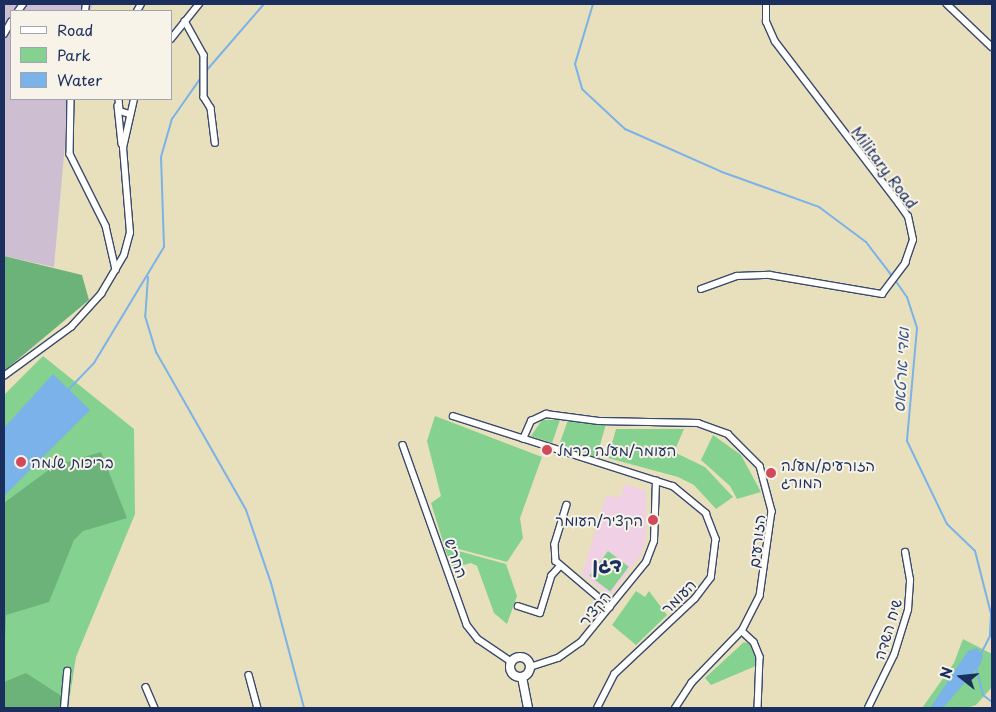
<!DOCTYPE html>
<html>
<head>
<meta charset="utf-8">
<style>
	body { margin:0 }
	#map { position:relative; width:996px; height:712px; overflow:hidden; background:#e8e0bc; font-family:"Playpen Sans","Playpen Sans Hebrew",sans-serif }
	div>[style] { position:absolute }
	.built>* { inset:0; background:#f0d0e5 }
	.industrial>* { inset:0; background:#cebed2 }
	.green>* { inset:0; background:#85d18f; transform-origin:0 0 }
	.forest>* { inset:0; background:#6cb37a }
	.water>* { inset:0; background:#7ab2e9 }
	.stream>* { height:2px; margin:-1px; padding:0 1px; transform-origin:1px; border-radius:1px; background:#7ab2e9 }
	.roads { filter:drop-shadow(1px 0 #3a4a6c) drop-shadow(-1px 0 #3a4a6c) drop-shadow(0 1px #3a4a6c) drop-shadow(0 -1px #3a4a6c) }
	.street>* { height:5.5px; margin:-2.75px; padding:0 2.75px; transform-origin:2.75px; border-radius:2.75px; background:#fff }
	.secondary>* { height:8px; margin:-4px; padding:0 4px; transform-origin:4px; border-radius:4px; background:#fff }
	.secondary>.ring { margin:-4px; padding:0; box-sizing:content-box; background:none; border:8px solid #fff; border-radius:50% }
	.dots>* { width:14px; height:14px; translate:-50% -50%; box-sizing:border-box; border:2px solid #f7f3e8; border-radius:50% }
	span { translate:-50% -50%; white-space:nowrap; text-align:center; line-height:1.15; -webkit-text-stroke:4px #f7f3e8; paint-order:stroke }
	.street-label { font-size:15px; color:#1b2f5e }
	.poi-label { font-size:15px; color:#1b2f5e }
	.left { translate:0 -50%; text-align:left }
	.right { translate:-100% -50%; text-align:right }
	.water-label { font-size:16px; color:#385688; font-style:italic }
	.district-label { font-size:20px; color:#1b2f5e; font-weight:700 }
	.frame { position:absolute; inset:0; border:5px solid #1b2f5e; pointer-events:none }
	.legend { position:absolute; left:10px; top:10px; width:162px; height:90px; box-sizing:border-box; background:#f7f3e8; border:1px solid #9fa5b1; margin:0; padding:6px 9px; list-style:none; font-size:15px; color:#1b2f5e }
	.legend li { display:flex; align-items:center; gap:10px; height:25px }
	.legend b { width:25px; border:1px solid #9fa5b1 }
	.north { position:absolute; left:936px; top:652px; width:50px; height:50px; -webkit-text-stroke:4px #f7f3e8; paint-order:stroke; rotate:286deg; font-size:14px; font-weight:700; line-height:20px; text-align:center; color:#1b2f5e }
	.north::after { content:''; display:block; margin:auto; width:18px; height:22px; background:#1b2f5e; clip-path:polygon(50% 0,100% 100%,50% 72%,0 100%) }
</style>
</head>
<body>
<div id="map">
	<div class="built">
		<div style="clip-path:polygon(625px 484px,646px 491px,646px 536px,641px 555px,610px 595px,582px 575px,606px 495px,620px 498px)"></div>
	</div>
	<div class="industrial">
		<div style="clip-path:polygon(4px 4px,93px 4px,90px 11px,11px 11px,11px 99px,69px 99px,54px 267px,4px 256px)"></div>
	</div>
	<div class="green">
		<div style="clip-path:polygon(43px 356px,134px 429px,135px 514px,76px 657px,68px 708px,4px 708px,4px 395px)"></div>
		<div style="clip-path:polygon(435px 416px,542px 457px,520px 518px,523px 538px,507px 562px,444px 545px,431px 503px,441px 496px,427px 441px)"></div>
		<div style="clip-path:polygon(542px 420px,560px 420px,552px 443px,531px 436px)"></div>
		<div style="clip-path:polygon(568px 420px,606px 424px,596px 459px,558px 448px)"></div>
		<div style="clip-path:polygon(616px 429px,684px 429px,674px 452px,705px 467px,733px 497px,716px 509px,694px 485px,678px 477px,608px 458px)"></div>
		<div style="clip-path:polygon(713px 435px,741px 455px,761px 492px,737px 499px,730px 486px,701px 460px)"></div>
		<div style="clip-path:polygon(444px 547px,506px 564px,517px 596px,507px 624px,494px 613px,477px 566px,471px 563px,453px 568px)"></div>
		<div style="left:608px;top:551px;width:26px;height:31px;rotate:37deg"></div>
		<div style="clip-path:polygon(636px 591px,645px 597px,649px 591px,667px 615px,636px 645px,612px 625px)"></div>
		<div style="clip-path:polygon(963px 639px,992px 654px,992px 687px,976px 705px,966px 708px,922px 708px,954px 663px)"></div>
		<div style="clip-path:polygon(744px 642px,750px 644px,758px 665px,711px 685px,705px 678px)"></div>
	</div>
	<div class="forest">
		<div style="clip-path:polygon(4px 256px,82px 275px,89px 300px,4px 371px)"></div>
		<div style="clip-path:polygon(101px 452px,127px 518px,83px 531px,74px 540px,49px 602px,6px 615px,4px 665px,4px 503px,54px 466px)"></div>
		<div style="clip-path:polygon(26px 673px,63px 697px,61px 708px,4px 708px,4px 682px)"></div>
	</div>
	<div class="water">
		<div style="clip-path:polygon(53px 374px,90px 410px,4px 496px,4px 428px)"></div>
		<div style="clip-path:polygon(977px 648px,983px 656px,980px 665px,943px 708px,930px 708px,968px 651px)"></div>
	</div>
	<div class="stream">
		<div style="left:593px;top:4px;width:63px;rotate:106.7deg"></div>
		<div style="left:575px;top:64px;width:26px;rotate:74deg"></div>
		<div style="left:582px;top:89px;width:59px;rotate:42.9deg"></div>
		<div style="left:625px;top:129px;width:106px;rotate:23.9deg"></div>
		<div style="left:722px;top:172px;width:103px;rotate:19.8deg"></div>
		<div style="left:819px;top:207px;width:59px;rotate:36.7deg"></div>
		<div style="left:866px;top:242px;width:43px;rotate:52.6deg"></div>
		<div style="left:206px;top:71px;width:89px;rotate:-49.1deg"></div>
		<div style="left:148px;top:277px;width:39px;rotate:94deg"></div>
		<div style="left:145px;top:316px;width:38px;rotate:73deg"></div>
		<div style="left:156px;top:352px;width:182px;rotate:60.3deg"></div>
		<div style="left:246px;top:510px;width:77px;rotate:71.1deg"></div>
		<div style="left:271px;top:583px;width:129px;rotate:75.2deg"></div>
		<div style="left:895px;top:280px;width:21px;rotate:55deg"></div>
		<div style="left:907px;top:297px;width:33px;rotate:72deg"></div>
		<div style="left:917px;top:328px;width:113px;rotate:95.1deg"></div>
		<div style="left:907px;top:441px;width:92px;rotate:64.3deg"></div>
		<div style="left:947px;top:524px;width:39px;rotate:44deg"></div>
		<div style="left:975px;top:551px;width:65px;rotate:75.7deg"></div>
		<div style="left:991px;top:614px;width:22px;rotate:93deg"></div>
		<div style="left:990px;top:636px;width:20px;rotate:117deg"></div>
		<div style="left:68px;top:390px;width:37px;rotate:-46deg"></div>
		<div style="left:94px;top:363px;width:135px;rotate:-58.9deg"></div>
		<div style="left:164px;top:247px;width:90px;rotate:-91.9deg"></div>
		<div style="left:161px;top:157px;width:40px;rotate:-74deg"></div>
		<div style="left:172px;top:119px;width:52px;rotate:-55.1deg"></div>
		<div style="left:976px;top:667px;width:29px;rotate:76deg"></div>
		<div style="left:983px;top:695px;width:11px;rotate:38deg"></div>
	</div>
	<div class="roads">
		<div class="street">
			<div style="left:947px;top:4px;width:62px;rotate:43.7deg"></div>
			<div style="left:18px;top:11px;width:9px;rotate:-54deg"></div>
			<div style="left:85px;top:11px;width:7px;rotate:-82deg"></div>
			<div style="left:137px;top:11px;width:8px;rotate:-60deg"></div>
			<div style="left:185px;top:21px;width:39px;rotate:61deg"></div>
			<div style="left:204px;top:55px;width:42px;rotate:90deg"></div>
			<div style="left:204px;top:97px;width:13px;rotate:58deg"></div>
			<div style="left:211px;top:108px;width:35px;rotate:83deg"></div>
			<div style="left:4px;top:34px;width:14px;rotate:-60deg"></div>
			<div style="left:171px;top:39px;width:45px;rotate:-51.3deg"></div>
			<div style="left:71px;top:99px;width:55px;rotate:91deg"></div>
			<div style="left:70px;top:154px;width:80px;rotate:63.4deg"></div>
			<div style="left:106px;top:226px;width:45px;rotate:77.2deg"></div>
			<div style="left:119px;top:99px;width:12px;rotate:85deg"></div>
			<div style="left:120px;top:111px;width:9px;rotate:18deg"></div>
			<div style="left:118px;top:106px;width:38px;rotate:84deg"></div>
			<div style="left:701px;top:289px;width:38px;rotate:-20deg"></div>
			<div style="left:737px;top:276px;width:33px;rotate:-2deg"></div>
			<div style="left:770px;top:275px;width:114px;rotate:9.6deg"></div>
			<div style="left:882px;top:294px;width:39px;rotate:-53deg"></div>
			<div style="left:905px;top:263px;width:24px;rotate:-71deg"></div>
			<div style="left:913px;top:240px;width:24px;rotate:-102deg"></div>
			<div style="left:908px;top:217px;width:16px;rotate:-125deg"></div>
			<div style="left:899px;top:204px;width:204px;rotate:-127.4deg"></div>
			<div style="left:775px;top:42px;width:22px;rotate:-114deg"></div>
			<div style="left:766px;top:22px;width:18px;rotate:-90deg"></div>
			<div style="left:4px;top:376px;width:83px;rotate:-36.2deg"></div>
			<div style="left:71px;top:327px;width:45px;rotate:-47.7deg"></div>
			<div style="left:101px;top:294px;width:45px;rotate:-59.5deg"></div>
			<div style="left:124px;top:255px;width:23px;rotate:-75deg"></div>
			<div style="left:130px;top:233px;width:85px;rotate:-94.7deg"></div>
			<div style="left:123px;top:148px;width:50px;rotate:-77.3deg"></div>
			<div style="left:453px;top:416px;width:231px;rotate:17.7deg"></div>
			<div style="left:673px;top:486px;width:43px;rotate:39.3deg"></div>
			<div style="left:706px;top:513px;width:28px;rotate:69deg"></div>
			<div style="left:716px;top:539px;width:39px;rotate:97deg"></div>
			<div style="left:711px;top:578px;width:26px;rotate:127deg"></div>
			<div style="left:695px;top:599px;width:110px;rotate:136.8deg"></div>
			<div style="left:615px;top:674px;width:38px;rotate:117deg"></div>
			<div style="left:523px;top:439px;width:20px;rotate:-66deg"></div>
			<div style="left:531px;top:421px;width:17px;rotate:-25deg"></div>
			<div style="left:546px;top:414px;width:53px;rotate:7.5deg"></div>
			<div style="left:599px;top:421px;width:99px;rotate:1.2deg"></div>
			<div style="left:698px;top:423px;width:32px;rotate:20deg"></div>
			<div style="left:728px;top:434px;width:45px;rotate:45deg"></div>
			<div style="left:760px;top:466px;width:47px;rotate:75.1deg"></div>
			<div style="left:772px;top:511px;width:86px;rotate:98deg"></div>
			<div style="left:760px;top:596px;width:39px;rotate:117deg"></div>
			<div style="left:742px;top:631px;width:72px;rotate:133.9deg"></div>
			<div style="left:692px;top:683px;width:30px;rotate:123deg"></div>
			<div style="left:403px;top:445px;width:191px;rotate:70.4deg"></div>
			<div style="left:467px;top:625px;width:18px;rotate:52deg"></div>
			<div style="left:478px;top:639px;width:41px;rotate:34.1deg"></div>
			<div style="left:567px;top:505px;width:41px;rotate:107.1deg"></div>
			<div style="left:555px;top:544px;width:17px;rotate:87deg"></div>
			<div style="left:556px;top:561px;width:71px;rotate:40.4deg"></div>
			<div style="left:518px;top:606px;width:23px;rotate:18deg"></div>
			<div style="left:540px;top:613px;width:39px;rotate:-73deg"></div>
			<div style="left:551px;top:576px;width:13px;rotate:-48deg"></div>
			<div style="left:742px;top:631px;width:16px;rotate:43deg"></div>
			<div style="left:754px;top:642px;width:16px;rotate:68deg"></div>
			<div style="left:760px;top:657px;width:51px;rotate:92.2deg"></div>
			<div style="left:530px;top:667px;width:29px;rotate:-18deg"></div>
			<div style="left:558px;top:658px;width:28px;rotate:-35deg"></div>
			<div style="left:581px;top:642px;width:103px;rotate:-50.9deg"></div>
			<div style="left:646px;top:562px;width:22px;rotate:-69deg"></div>
			<div style="left:654px;top:541px;width:60px;rotate:-88.1deg"></div>
			<div style="left:249px;top:675px;width:34px;rotate:75deg"></div>
			<div style="left:146px;top:687px;width:23px;rotate:67deg"></div>
			<div style="left:64px;top:708px;width:37px;rotate:-85deg"></div>
			<div style="left:868px;top:708px;width:59px;rotate:-63.9deg"></div>
			<div style="left:894px;top:655px;width:47px;rotate:-72.7deg"></div>
			<div style="left:908px;top:610px;width:30px;rotate:-86deg"></div>
			<div style="left:910px;top:580px;width:28px;rotate:-100deg"></div>
		</div>
		<div class="secondary">
			<div class="ring" style="left:510px;top:657px;width:12px;height:12px"></div>
			<div style="left:522px;top:677px;width:32px;rotate:79deg"></div>
		</div>
	</div>
	<div class="dots">
		<div style="left:547px;top:450px;background:#d1495b"></div>
		<div style="left:21px;top:462px;background:#d1495b"></div>
		<div style="left:771px;top:473px;background:#d1495b"></div>
		<div style="left:653px;top:520px;background:#d1495b"></div>
	</div>
	<div class="street-label">
		<span style="left:885px;top:167px;rotate:53deg">Military Road</span>
		<span style="left:756px;top:541px;rotate:-84deg">הזורעים</span>
		<span style="left:457px;top:558px;rotate:71deg">החריש</span>
		<span style="left:678px;top:596px;rotate:-45deg">העומר</span>
		<span style="left:594px;top:608px;rotate:-51deg">הקציר</span>
		<span style="left:887px;top:629px;rotate:-73deg">שיח השדה</span>
	</div>
	<div class="poi-label">
		<span class="left" style="left:557px;top:450px">העומר/מעלה כרמל</span>
		<span class="left" style="left:31px;top:462px">בריכות שלמה</span>
		<span class="left" style="left:781px;top:473px">הזורעים/מעלה<br>המורג</span>
		<span class="right" style="left:643px;top:520px">הקציר/העומר</span>
	</div>
	<div class="water-label">
		<span style="left:900px;top:370px;rotate:-87deg">ואדי ארטאס</span>
	</div>
	<div class="district-label">
		<span style="left:607px;top:564px">דגן</span>
	</div>
	<div class="frame"></div>
	<ul class="legend">
	<li><b style="height:6px;background:#fff"></b>Road</li>
	<li><b style="height:14px;background:#85d18f"></b>Park</li>
	<li><b style="height:14px;background:#7ab2e9"></b>Water</li>
	</ul>
	<div class="north">N</div>
</div>
</body>
</html>
